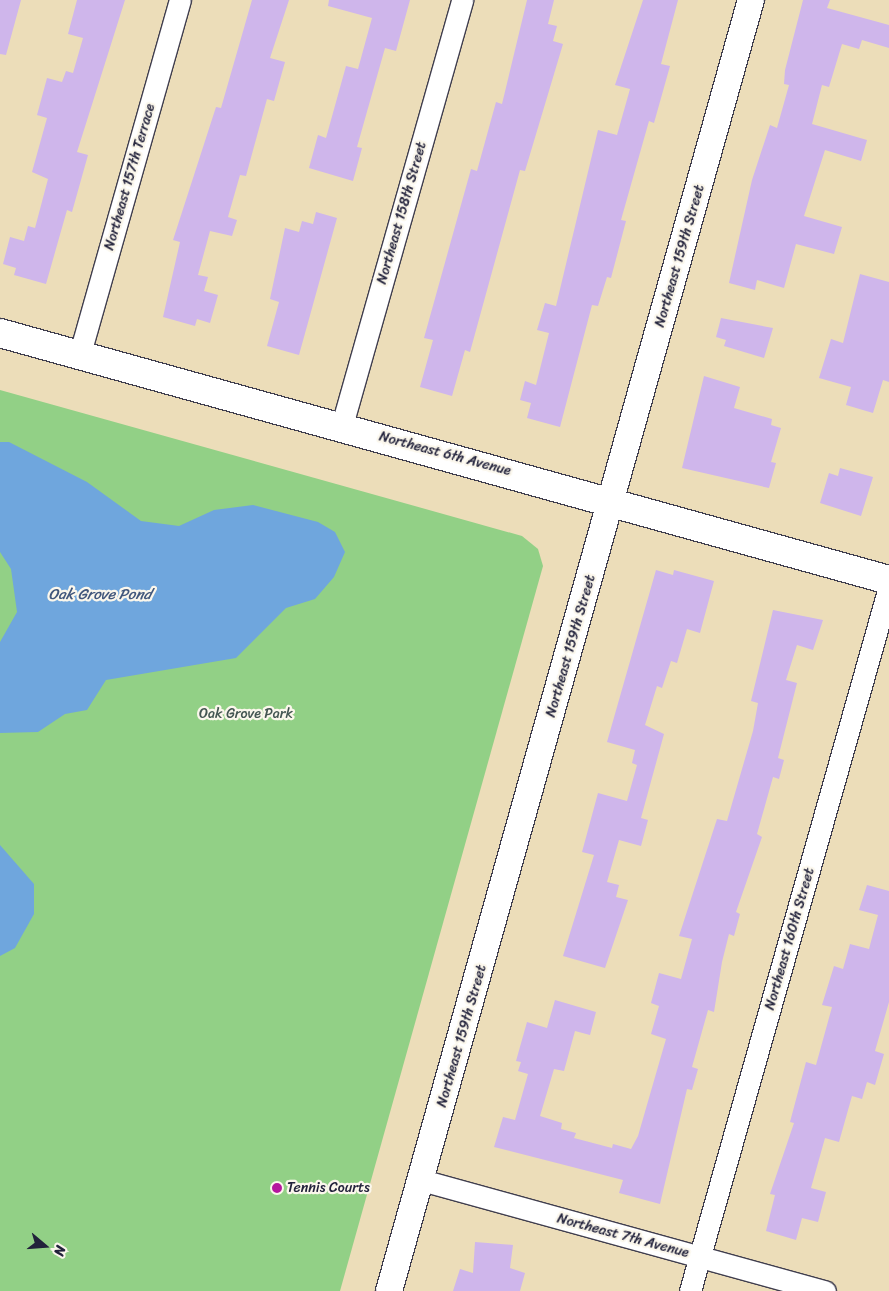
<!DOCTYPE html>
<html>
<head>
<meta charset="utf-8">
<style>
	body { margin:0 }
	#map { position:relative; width:889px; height:1291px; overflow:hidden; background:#ecddb9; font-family:Sriracha,sans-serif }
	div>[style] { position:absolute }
	.green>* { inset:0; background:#92d086 }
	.water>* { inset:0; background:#6fa6dd }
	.building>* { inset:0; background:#cfb6eb }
	.roads { filter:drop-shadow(1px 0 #403e4e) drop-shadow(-1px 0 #403e4e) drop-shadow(0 1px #403e4e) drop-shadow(0 -1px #403e4e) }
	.minor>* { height:21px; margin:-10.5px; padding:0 10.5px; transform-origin:10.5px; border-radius:10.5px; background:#fff }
	.tertiary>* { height:26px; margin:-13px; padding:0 13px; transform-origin:13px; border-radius:13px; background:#fff }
	.secondary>* { height:28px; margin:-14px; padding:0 14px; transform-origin:14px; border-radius:14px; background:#fff }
	.dots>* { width:14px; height:14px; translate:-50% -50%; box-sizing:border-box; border:2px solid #fbf7ec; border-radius:50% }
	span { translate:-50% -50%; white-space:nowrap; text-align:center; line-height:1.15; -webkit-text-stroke:4.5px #fbf7ec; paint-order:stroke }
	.street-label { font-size:14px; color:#22223b }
	.park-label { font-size:14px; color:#445652 }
	.poi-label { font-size:14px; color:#22223b }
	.left { translate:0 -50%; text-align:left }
	.water-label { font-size:15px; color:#41577c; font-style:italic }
	.north { position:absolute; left:20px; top:1221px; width:50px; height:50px; -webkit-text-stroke:4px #fbf7ec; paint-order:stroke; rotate:108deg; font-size:14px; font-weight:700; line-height:20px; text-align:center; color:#22223b }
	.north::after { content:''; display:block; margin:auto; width:18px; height:22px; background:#22223b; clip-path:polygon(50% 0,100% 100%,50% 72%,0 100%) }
</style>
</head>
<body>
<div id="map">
	<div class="green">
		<div style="clip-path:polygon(0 390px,522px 536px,538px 549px,543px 566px,340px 1291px,0 1291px)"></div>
	</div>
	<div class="water">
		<div style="clip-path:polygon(0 442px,9px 442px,87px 482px,141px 521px,179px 526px,214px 510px,253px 505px,318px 522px,335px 532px,345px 552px,334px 577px,315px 599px,286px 608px,236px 658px,106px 680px,87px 710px,65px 714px,38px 732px,0 733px,0 642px,17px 612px,11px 569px,0 552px)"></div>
		<div style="clip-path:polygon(0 845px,34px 884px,34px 914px,15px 948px,0 956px)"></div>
	</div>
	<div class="building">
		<div style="clip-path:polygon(0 0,21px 0,6px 55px,0 54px)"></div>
		<div style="clip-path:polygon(77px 0,125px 0,77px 152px,88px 155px,72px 212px,67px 210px,46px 284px,14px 275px,16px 268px,3px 264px,10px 237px,24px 241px,28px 226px,35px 228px,48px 179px,32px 172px,47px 118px,37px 115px,47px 78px,62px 82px,66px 71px,73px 73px,83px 38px,68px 34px)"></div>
		<div style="clip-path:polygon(252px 0,289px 0,270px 58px,285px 62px,274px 101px,267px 99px,246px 176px,240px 175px,228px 217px,237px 220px,232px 236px,210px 231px,198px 275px,208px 277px,204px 291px,218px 295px,210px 323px,197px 319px,195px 326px,163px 317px,180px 242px,173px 240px,216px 107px,221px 108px)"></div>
		<div style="clip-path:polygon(329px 0,410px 0,396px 51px,385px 48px,357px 147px,362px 148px,353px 181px,309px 168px,318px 135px,326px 138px,346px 66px,358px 69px,372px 18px,328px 6px)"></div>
		<div style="clip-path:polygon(527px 0,554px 0,548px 24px,557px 26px,553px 41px,563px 44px,525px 171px,520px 170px,470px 352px,465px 350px,452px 396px,420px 387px,433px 340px,424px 338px,471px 169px,477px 171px,496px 102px,502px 104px)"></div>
		<div style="clip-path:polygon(643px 0,678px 0,661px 64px,670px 66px,654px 123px,649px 121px,621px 220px,626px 221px,611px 278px,607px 277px,598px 306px,592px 305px,560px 427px,527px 418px,531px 403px,520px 400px,525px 381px,536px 385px,549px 333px,537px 330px,545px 303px,556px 306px,598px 130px,617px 135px,630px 89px,615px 85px)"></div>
		<div style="clip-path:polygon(803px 0,830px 0,827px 8px,889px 25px,889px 48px,862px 40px,859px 49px,842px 44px,829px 87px,822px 85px,812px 124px,867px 140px,861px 161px,825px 150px,804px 216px,842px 227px,834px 254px,796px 244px,784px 288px,757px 280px,755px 290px,729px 283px,752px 180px,770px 125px,777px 128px,789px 85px,784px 84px,785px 70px)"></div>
		<div style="clip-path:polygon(316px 212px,337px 218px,299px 355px,267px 346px,279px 302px,270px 299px,285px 228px,299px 232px,302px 221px,313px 224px)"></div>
		<div style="clip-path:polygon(860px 274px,889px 282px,889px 382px,883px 380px,873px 413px,846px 405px,851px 387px,819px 378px,831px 339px,843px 343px)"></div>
		<div style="clip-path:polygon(721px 318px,773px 328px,764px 358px,724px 346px,726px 340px,716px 337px)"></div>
		<div style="clip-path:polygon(704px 376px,740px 387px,734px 408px,772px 419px,771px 425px,781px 428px,771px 462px,776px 463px,769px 488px,682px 468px)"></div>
		<div style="clip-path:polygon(840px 468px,873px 477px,861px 516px,820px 503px,829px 473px,838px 476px)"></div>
		<div style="clip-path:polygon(656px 570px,673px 575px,674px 570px,714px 581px,700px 633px,687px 629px,677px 663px,671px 661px,662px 688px,657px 686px,645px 725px,664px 734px,641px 818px,648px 820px,641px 846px,619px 840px,607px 882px,619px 885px,616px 897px,628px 900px,605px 968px,563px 956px,594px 855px,582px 852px,598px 793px,627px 801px,637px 765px,632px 763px,635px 750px,607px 742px)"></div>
		<div style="clip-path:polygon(773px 610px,823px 620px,813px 650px,797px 645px,786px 680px,797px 683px,778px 758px,784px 760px,779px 779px,773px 777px,757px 834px,762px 837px,736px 912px,740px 914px,734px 936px,729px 934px,722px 962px,714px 1012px,708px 1010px,692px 1067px,698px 1069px,692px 1090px,687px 1089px,660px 1204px,619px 1193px,623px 1180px,494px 1147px,503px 1117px,515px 1120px,528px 1074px,518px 1071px,521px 1062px,516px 1061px,527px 1022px,547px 1028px,555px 1000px,596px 1012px,590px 1035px,575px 1031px,564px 1071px,554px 1069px,540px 1116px,562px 1123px,561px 1129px,576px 1133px,574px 1138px,612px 1148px,613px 1144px,631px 1149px,638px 1136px,666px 1039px,651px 1034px,659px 1006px,651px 1003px,659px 973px,681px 979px,692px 939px,679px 936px,717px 819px,727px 821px,753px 731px,758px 703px,751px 701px)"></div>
		<div style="clip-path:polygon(867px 885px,889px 891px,889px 1002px,875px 1051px,884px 1054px,875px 1085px,867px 1082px,862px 1099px,852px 1096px,839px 1142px,825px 1138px,811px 1188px,826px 1192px,818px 1222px,802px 1218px,796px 1240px,766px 1231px,775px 1195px,770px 1194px,794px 1123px,790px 1122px,806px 1062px,816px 1065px,832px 1007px,822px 1005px,834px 966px,843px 969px,850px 944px,869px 949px,878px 915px,859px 910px)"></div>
		<div style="clip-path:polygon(475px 1242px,513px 1245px,510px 1268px,525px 1273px,520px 1291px,453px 1291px,460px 1269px,473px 1273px)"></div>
	</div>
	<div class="roads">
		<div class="minor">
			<div style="left:80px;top:353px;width:367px;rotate:-74.2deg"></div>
			<div style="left:342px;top:425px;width:442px;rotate:-74.2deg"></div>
			<div style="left:421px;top:1180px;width:419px;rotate:15.4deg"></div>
			<div style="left:690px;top:1291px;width:732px;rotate:-74.22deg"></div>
		</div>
		<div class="tertiary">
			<div style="left:389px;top:1291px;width:1341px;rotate:-74.34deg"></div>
		</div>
		<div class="secondary">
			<div style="left:0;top:333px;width:923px;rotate:15.53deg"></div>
		</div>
	</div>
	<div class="dots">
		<div style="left:277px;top:1188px;background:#b5179e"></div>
	</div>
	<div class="street-label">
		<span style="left:130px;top:177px;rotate:-74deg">Northeast 157th Terrace</span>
		<span style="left:402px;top:213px;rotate:-74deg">Northeast 158th Street</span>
		<span style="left:680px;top:256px;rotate:-74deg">Northeast 159th Street</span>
		<span style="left:445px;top:454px;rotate:15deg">Northeast 6th Avenue</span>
		<span style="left:571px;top:646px;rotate:-74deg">Northeast 159th Street</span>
		<span style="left:790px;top:939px;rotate:-74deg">Northeast 160th Street</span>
		<span style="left:462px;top:1036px;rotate:-74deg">Northeast 159th Street</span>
		<span style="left:623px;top:1236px;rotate:15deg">Northeast 7th Avenue</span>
	</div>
	<div class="park-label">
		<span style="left:246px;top:714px">Oak Grove Park</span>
	</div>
	<div class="poi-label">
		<span class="left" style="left:287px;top:1188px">Tennis Courts</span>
	</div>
	<div class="water-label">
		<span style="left:100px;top:595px">Oak Grove Pond</span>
	</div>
	<div class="north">N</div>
</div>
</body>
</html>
